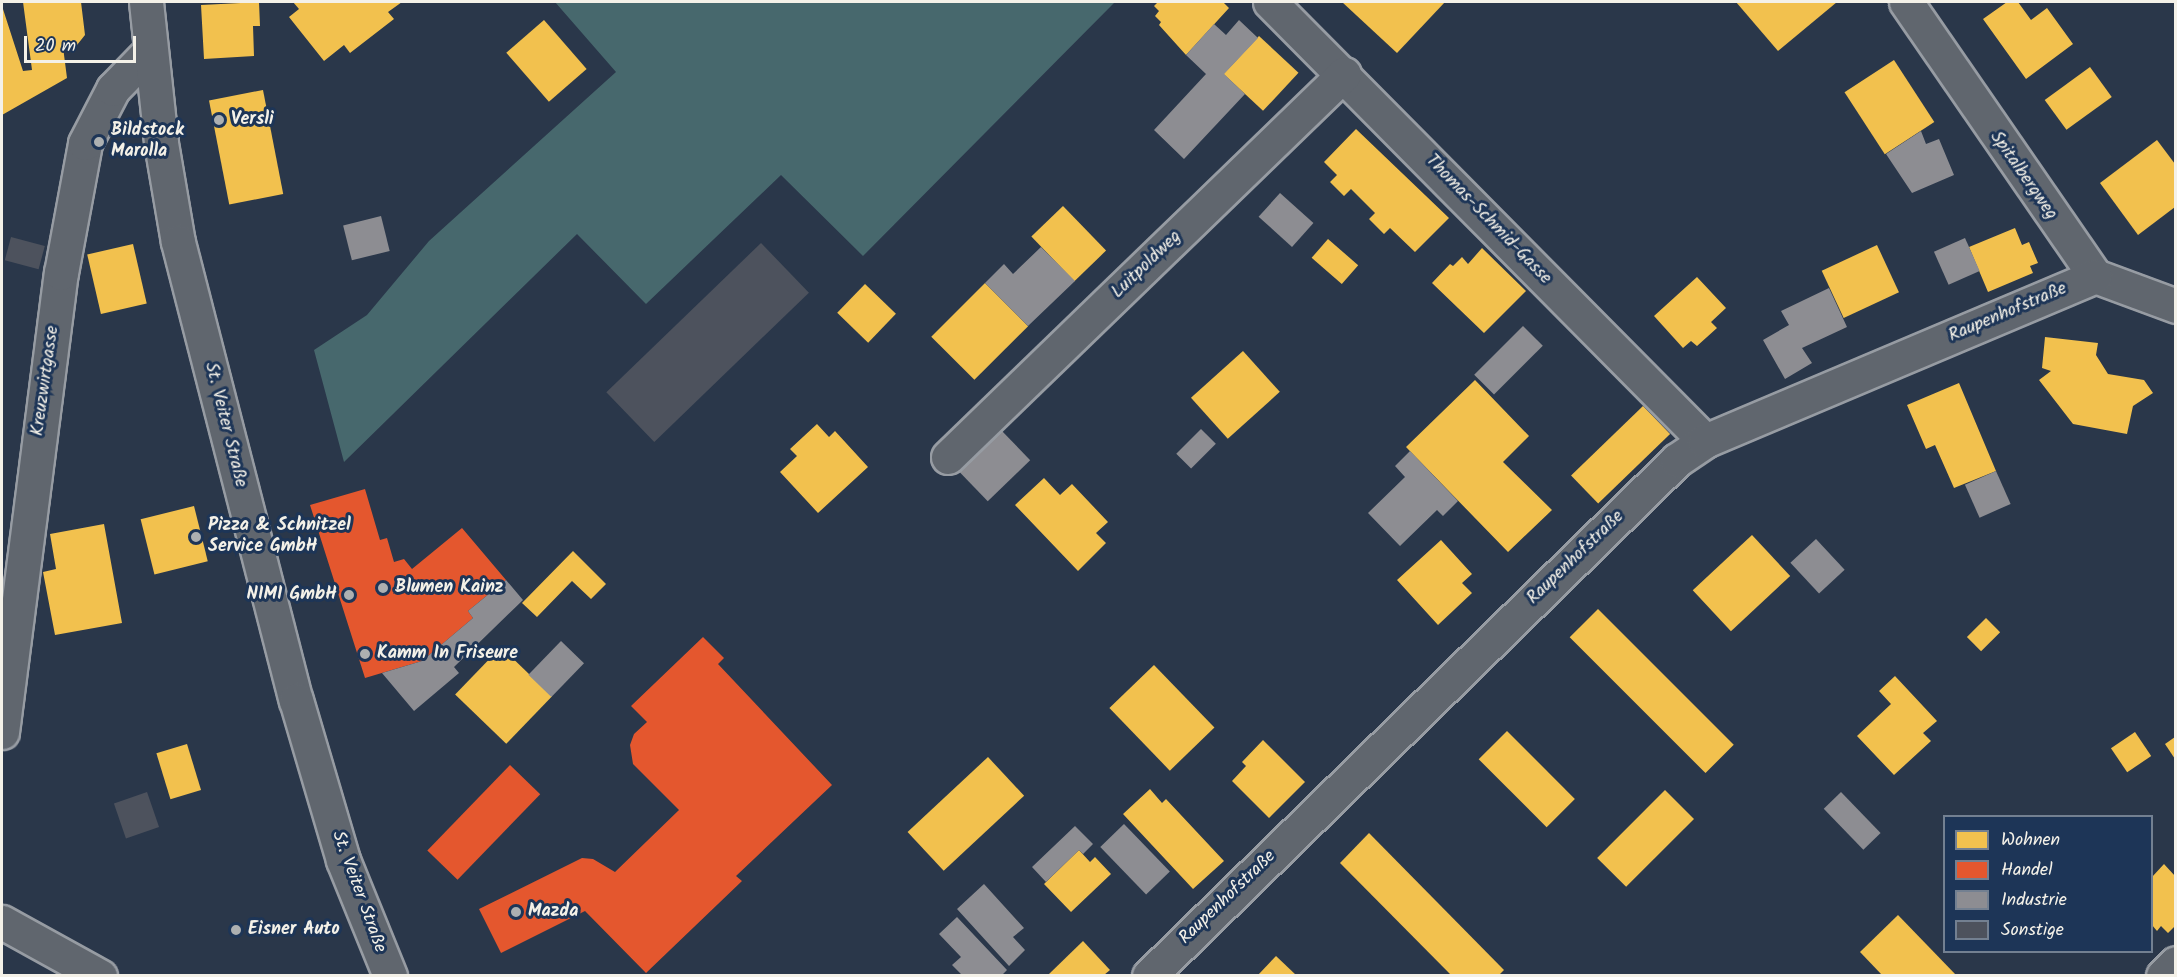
<!DOCTYPE html>
<html>
<head>
<meta charset="utf-8">
<style>
	body { margin:0 }
	#map { position:relative; width:2177px; height:977px; overflow:hidden; background:#2a374a; font-family:Kalam,sans-serif }
	div>[style] { position:absolute }
	.green>* { inset:0; background:#47686d }
	.homes>* { inset:0; background:#f2c14e; transform-origin:0 0 }
	.shops>* { inset:0; background:#e4572e; transform-origin:0 0 }
	.industry>* { inset:0; background:#8d8d92; transform-origin:0 0 }
	.building>* { inset:0; background:#4d525d; transform-origin:0 0 }
	.roads { filter:drop-shadow(2px 0 #979ca3) drop-shadow(-2px 0 #979ca3) drop-shadow(0 2px #979ca3) drop-shadow(0 -2px #979ca3) }
	.street>* { height:33px; margin:-16.5px; padding:0 16.5px; transform-origin:16.5px; border-radius:16.5px; background:#60666e }
	.secondary>* { height:33px; margin:-16.5px; padding:0 16.5px; transform-origin:16.5px; border-radius:16.5px; background:#60666e }
	.dots>* { width:16px; height:16px; translate:-50% -50%; box-sizing:border-box; border:3px solid #1d3557; border-radius:50% }
	span { translate:-50% -50%; white-space:nowrap; text-align:center; line-height:1.15; -webkit-text-stroke:6px #1d3557; paint-order:stroke }
	.poi-label { font-size:18px; color:#f4f1e8; font-weight:700 }
	.left { translate:0 -50%; text-align:left }
	.right { translate:-100% -50%; text-align:right }
	.street-label { font-size:18px; color:#f4f1e8 }
	.frame { position:absolute; inset:0; border:3px solid #f4f1e8; pointer-events:none }
	.legend { position:absolute; left:1943px; top:815px; width:210px; height:138px; box-sizing:border-box; background:#1d3557; border:2px solid #738091; margin:0; padding:8px 10px; list-style:none; font-size:18px; color:#f4f1e8 }
	.legend li { display:flex; align-items:center; gap:12px; height:30px }
	.legend b { width:30px; border:2px solid #738091 }
	.scale { position:absolute; left:24px; top:36px; width:112px; height:27px; box-sizing:border-box; border:3px solid #f4f1e8; border-top:0; padding-left:8px; font-size:18px; line-height:21px; white-space:nowrap; color:#f4f1e8; -webkit-text-stroke:4px #1d3557; paint-order:stroke }
</style>
</head>
<body>
<div id="map">
	<div class="green">
		<div style="clip-path:polygon(555px 2px,1115px 2px,863px 256px,781px 175px,646px 304px,577px 234px,344px 462px,314px 350px,367px 315px,429px 241px,616px 72px)"></div>
	</div>
	<div class="homes">
		<div style="clip-path:polygon(23px 2px,81px 2px,85px 35px,77px 45px,63px 47px,67px 78px,2px 115px,2px 6px,23px 71px,32px 70px)"></div>
		<div style="clip-path:polygon(259px 2px,260px 26px,253px 26px,254px 56px,204px 59px,201px 5px)"></div>
		<div style="clip-path:polygon(293px 2px,402px 2px,388px 12px,394px 19px,350px 53px,344px 45px,324px 61px,289px 17px,299px 9px)"></div>
		<div style="clip-path:polygon(1158px 2px,1223px 2px,1229px 8px,1186px 55px,1159px 25px,1161px 22px,1155px 16px,1159px 11px,1154px 6px)"></div>
		<div style="clip-path:polygon(1342px 2px,1445px 2px,1397px 53px)"></div>
		<div style="clip-path:polygon(1736px 2px,1837px 2px,1778px 51px)"></div>
		<div style="clip-path:polygon(2007px 2px,2018px 2px,2031px 20px,2047px 8px,2073px 44px,2026px 79px,1983px 19px)"></div>
		<div style="left:544px;top:20px;width:65px;height:50px;rotate:49deg"></div>
		<div style="left:1259px;top:36px;width:54px;height:52px;rotate:43deg"></div>
		<div style="left:1894px;top:60px;width:74px;height:59px;rotate:57deg"></div>
		<div style="left:2090px;top:67px;width:37px;height:56px;rotate:54deg"></div>
		<div style="left:263px;top:90px;width:106px;height:55px;rotate:79deg"></div>
		<div style="clip-path:polygon(1356px 129px,1449px 218px,1415px 252px,1390px 228px,1384px 234px,1369px 219px,1375px 213px,1351px 189px,1344px 196px,1330px 182px,1337px 175px,1324px 162px)"></div>
		<div style="clip-path:polygon(2157px 140px,2175px 164px,2175px 207px,2138px 235px,2100px 183px)"></div>
		<div style="left:1063px;top:206px;width:62px;height:44px;rotate:46deg"></div>
		<div style="clip-path:polygon(2015px 228px,2022px 245px,2029px 242px,2038px 263px,2030px 266px,2033px 273px,1988px 292px,1969px 247px)"></div>
		<div style="left:1328px;top:239px;width:40px;height:25px;rotate:41deg"></div>
		<div style="left:133px;top:244px;width:61px;height:47px;rotate:77deg"></div>
		<div style="left:1877px;top:245px;width:52px;height:61px;rotate:65deg"></div>
		<div style="clip-path:polygon(1482px 248px,1526px 291px,1484px 333px,1432px 283px,1450px 264px,1453px 266px,1462px 257px,1468px 264px)"></div>
		<div style="clip-path:polygon(1697px 277px,1726px 308px,1711px 322px,1717px 328px,1697px 346px,1691px 341px,1683px 348px,1654px 316px)"></div>
		<div style="left:985px;top:283px;width:61px;height:76px;rotate:45deg"></div>
		<div style="left:865px;top:284px;width:43px;height:40px;rotate:44deg"></div>
		<div style="clip-path:polygon(2045px 337px,2098px 343px,2096px 355px,2108px 374px,2144px 380px,2153px 393px,2133px 406px,2127px 434px,2073px 424px,2039px 380px,2051px 371px,2042px 368px)"></div>
		<div style="left:1243px;top:351px;width:55px;height:70px;rotate:48deg"></div>
		<div style="clip-path:polygon(1475px 380px,1529px 436px,1503px 462px,1552px 510px,1508px 552px,1406px 447px)"></div>
		<div style="clip-path:polygon(1959px 383px,1996px 471px,1954px 488px,1935px 445px,1926px 449px,1907px 405px)"></div>
		<div style="left:1643px;top:406px;width:39px;height:100px;rotate:46deg"></div>
		<div style="clip-path:polygon(817px 424px,829px 437px,835px 431px,868px 467px,818px 513px,780px 472px,797px 456px,790px 449px)"></div>
		<div style="clip-path:polygon(1044px 478px,1060px 495px,1072px 484px,1108px 522px,1096px 533px,1106px 543px,1078px 571px,1015px 505px)"></div>
		<div style="left:194px;top:506px;width:57px;height:55px;rotate:76deg"></div>
		<div style="clip-path:polygon(104px 524px,122px 623px,55px 635px,43px 572px,56px 569px,50px 534px)"></div>
		<div style="left:1752px;top:535px;width:56px;height:81px;rotate:47deg"></div>
		<div style="clip-path:polygon(1441px 540px,1472px 574px,1462px 583px,1472px 593px,1438px 625px,1397px 580px)"></div>
		<div style="clip-path:polygon(573px 551px,606px 584px,591px 599px,572px 581px,537px 617px,522px 603px)"></div>
		<div style="left:1598px;top:609px;width:192px;height:40px;rotate:45deg"></div>
		<div style="left:1986px;top:618px;width:20px;height:27px;rotate:45deg"></div>
		<div style="left:501px;top:647px;width:71px;height:66px;rotate:44deg"></div>
		<div style="left:1154px;top:665px;width:87px;height:62px;rotate:46deg"></div>
		<div style="clip-path:polygon(1895px 676px,1937px 721px,1923px 733px,1931px 741px,1894px 775px,1857px 736px,1891px 704px,1879px 691px)"></div>
		<div style="left:1507px;top:731px;width:96px;height:40px;rotate:45deg"></div>
		<div style="left:2135px;top:732px;width:29px;height:29px;rotate:56deg"></div>
		<div style="clip-path:polygon(2175px 737px,2175px 759px,2165px 744px)"></div>
		<div style="clip-path:polygon(1263px 740px,1305px 782px,1269px 818px,1232px 781px,1246px 766px,1242px 762px)"></div>
		<div style="left:187px;top:744px;width:48px;height:32px;rotate:73deg"></div>
		<div style="left:988px;top:757px;width:53px;height:110px;rotate:47deg"></div>
		<div style="clip-path:polygon(1150px 789px,1162px 803px,1166px 799px,1224px 861px,1193px 889px,1123px 814px)"></div>
		<div style="left:1665px;top:790px;width:41px;height:96px;rotate:45deg"></div>
		<div style="clip-path:polygon(1369px 833px,1504px 970px,1499px 975px,1451px 975px,1340px 863px)"></div>
		<div style="clip-path:polygon(1079px 850px,1090px 862px,1095px 857px,1111px 874px,1071px 912px,1044px 884px)"></div>
		<div style="clip-path:polygon(2164px 864px,2175px 876px,2175px 926px,2168px 933px,2161px 926px,2157px 931px,2152px 925px,2152px 877px)"></div>
		<div style="clip-path:polygon(1898px 915px,1956px 975px,1882px 975px,1860px 952px)"></div>
		<div style="clip-path:polygon(1083px 941px,1110px 970px,1104px 975px,1048px 975px)"></div>
		<div style="clip-path:polygon(1276px 956px,1296px 975px,1258px 975px)"></div>
	</div>
	<div class="shops">
		<div style="clip-path:polygon(365px 489px,380px 540px,387px 538px,394px 562px,404px 559px,412px 569px,462px 528px,506px 580px,468px 611px,473px 618px,422px 661px,365px 678px,310px 505px)"></div>
		<div style="clip-path:polygon(703px 637px,724px 658px,718px 664px,832px 785px,736px 876px,742px 881px,646px 973px,585px 911px,501px 953px,479px 909px,582px 858px,593px 859px,615px 872px,679px 810px,633px 764px,630px 745px,634px 734px,647px 722px,631px 706px)"></div>
		<div style="left:510px;top:765px;width:42px;height:119px;rotate:44deg"></div>
	</div>
	<div class="industry">
		<div style="clip-path:polygon(1239px 20px,1258px 38px,1224px 74px,1245px 94px,1184px 159px,1154px 130px,1206px 74px,1186px 55px,1214px 24px,1226px 35px)"></div>
		<div style="clip-path:polygon(1921px 131px,1926px 144px,1939px 139px,1954px 175px,1912px 193px,1886px 154px)"></div>
		<div style="left:1280px;top:193px;width:45px;height:32px;rotate:42deg"></div>
		<div style="left:381px;top:216px;width:36px;height:39px;rotate:76deg"></div>
		<div style="left:1965px;top:238px;width:36px;height:34px;rotate:66deg"></div>
		<div style="clip-path:polygon(1041px 247px,1075px 281px,1028px 326px,985px 283px,1004px 264px,1013px 274px)"></div>
		<div style="clip-path:polygon(1829px 288px,1847px 327px,1802px 348px,1812px 363px,1785px 379px,1763px 340px,1789px 325px,1781px 311px)"></div>
		<div style="left:1523px;top:326px;width:28px;height:69px;rotate:45deg"></div>
		<div style="left:1201px;top:429px;width:21px;height:35px;rotate:45deg"></div>
		<div style="left:1001px;top:430px;width:42px;height:59px;rotate:46deg"></div>
		<div style="clip-path:polygon(1410px 451px,1458px 501px,1443px 516px,1437px 510px,1400px 546px,1368px 513px,1405px 477px,1395px 466px)"></div>
		<div style="left:1996px;top:471px;width:36px;height:34px;rotate:66deg"></div>
		<div style="left:1816px;top:539px;width:42px;height:35px;rotate:47deg"></div>
		<div style="clip-path:polygon(506px 580px,523px 600px,454px 667px,459px 673px,414px 711px,382px 673px,422px 661px,473px 618px,468px 611px)"></div>
		<div style="left:561px;top:641px;width:32px;height:47px;rotate:44deg"></div>
		<div style="left:1841px;top:792px;width:57px;height:24px;rotate:46deg"></div>
		<div style="left:1124px;top:824px;width:66px;height:33px;rotate:46deg"></div>
		<div style="clip-path:polygon(1075px 826px,1093px 844px,1083px 854px,1079px 850px,1046px 882px,1032px 867px)"></div>
		<div style="clip-path:polygon(984px 884px,1024px 928px,1013px 937px,1025px 950px,1009px 966px,957px 909px)"></div>
		<div style="clip-path:polygon(957px 917px,1007px 970px,1001px 976px,963px 976px,952px 965px,961px 957px,939px 934px)"></div>
	</div>
	<div class="building">
		<div style="left:11px;top:237px;width:35px;height:24px;rotate:15deg"></div>
		<div style="left:761px;top:243px;width:69px;height:215px;rotate:46deg"></div>
		<div style="left:147px;top:792px;width:37px;height:35px;rotate:71deg"></div>
	</div>
	<div class="roads">
		<div class="street">
			<div style="left:1270px;top:2px;width:618px;rotate:45.26deg"></div>
			<div style="left:1906px;top:2px;width:333px;rotate:55.4deg"></div>
			<div style="left:2095px;top:276px;width:86px;rotate:20.3deg"></div>
			<div style="left:948px;top:457px;width:551px;rotate:-44.04deg"></div>
			<div style="left:2px;top:732px;width:463px;rotate:-82.7deg"></div>
			<div style="left:61px;top:273px;width:132px;rotate:-79.5deg"></div>
			<div style="left:85px;top:143px;width:61px;rotate:-62.6deg"></div>
			<div style="left:113px;top:89px;width:53px;rotate:-45.8deg"></div>
			<div style="left:1149px;top:976px;width:738px;rotate:-44.34deg"></div>
			<div style="left:1677px;top:460px;width:34px;rotate:-34deg"></div>
			<div style="left:1705px;top:441px;width:423px;rotate:-22.9deg"></div>
			<div style="left:2163px;top:976px;width:18px;rotate:-45deg"></div>
		</div>
		<div class="secondary">
			<div style="left:146px;top:2px;width:142px;rotate:83.9deg"></div>
			<div style="left:161px;top:143px;width:100px;rotate:80.3deg"></div>
			<div style="left:178px;top:242px;width:473px;rotate:75.6deg"></div>
			<div style="left:296px;top:700px;width:167px;rotate:73.6deg"></div>
			<div style="left:343px;top:860px;width:125px;rotate:67.9deg"></div>
			<div style="left:2px;top:922px;width:112px;rotate:28.9deg"></div>
		</div>
	</div>
	<div class="dots">
		<div style="left:219px;top:120px;background:#adb0b1"></div>
		<div style="left:99px;top:142px;background:#adb0b1"></div>
		<div style="left:196px;top:537px;background:#adb0b1"></div>
		<div style="left:383px;top:588px;background:#adb0b1"></div>
		<div style="left:349px;top:595px;background:#adb0b1"></div>
		<div style="left:365px;top:654px;background:#adb0b1"></div>
		<div style="left:516px;top:912px;background:#adb0b1"></div>
		<div style="left:236px;top:930px;background:#adb0b1"></div>
	</div>
	<div class="poi-label">
		<span class="left" style="left:231px;top:120px">Versli</span>
		<span class="left" style="left:111px;top:142px">Bildstock<br>Marolla</span>
		<span class="left" style="left:208px;top:537px">Pizza &amp; Schnitzel<br>Service GmbH</span>
		<span class="left" style="left:395px;top:588px">Blumen Kainz</span>
		<span class="right" style="left:337px;top:595px">NIMI GmbH</span>
		<span class="left" style="left:377px;top:654px">Kamm In Friseure</span>
		<span class="left" style="left:528px;top:912px">Mazda</span>
		<span class="left" style="left:248px;top:930px">Eisner Auto</span>
	</div>
	<div class="street-label">
		<span style="left:2023px;top:176px;rotate:55deg">Spitalbergweg</span>
		<span style="left:1488px;top:220px;rotate:46deg">Thomas-Schmid-Gasse</span>
		<span style="left:1147px;top:265px;rotate:-44deg">Luitpoldweg</span>
		<span style="left:2008px;top:313px;rotate:-23deg">Raupenhofstraße</span>
		<span style="left:46px;top:381px;rotate:-82deg">Kreuzwirtgasse</span>
		<span style="left:225px;top:425px;rotate:76deg">St. Veiter Straße</span>
		<span style="left:1576px;top:558px;rotate:-44deg">Raupenhofstraße</span>
		<span style="left:358px;top:892px;rotate:70deg">St. Veiter Straße</span>
		<span style="left:1228px;top:898px;rotate:-44deg">Raupenhofstraße</span>
	</div>
	<div class="frame"></div>
	<ul class="legend">
	<li><b style="height:16px;background:#f2c14e"></b>Wohnen</li>
	<li><b style="height:16px;background:#e4572e"></b>Handel</li>
	<li><b style="height:16px;background:#8d8d92"></b>Industrie</li>
	<li><b style="height:16px;background:#4d525d"></b>Sonstige</li>
	</ul>
	<div class="scale">20 m</div>
</div>
</body>
</html>
